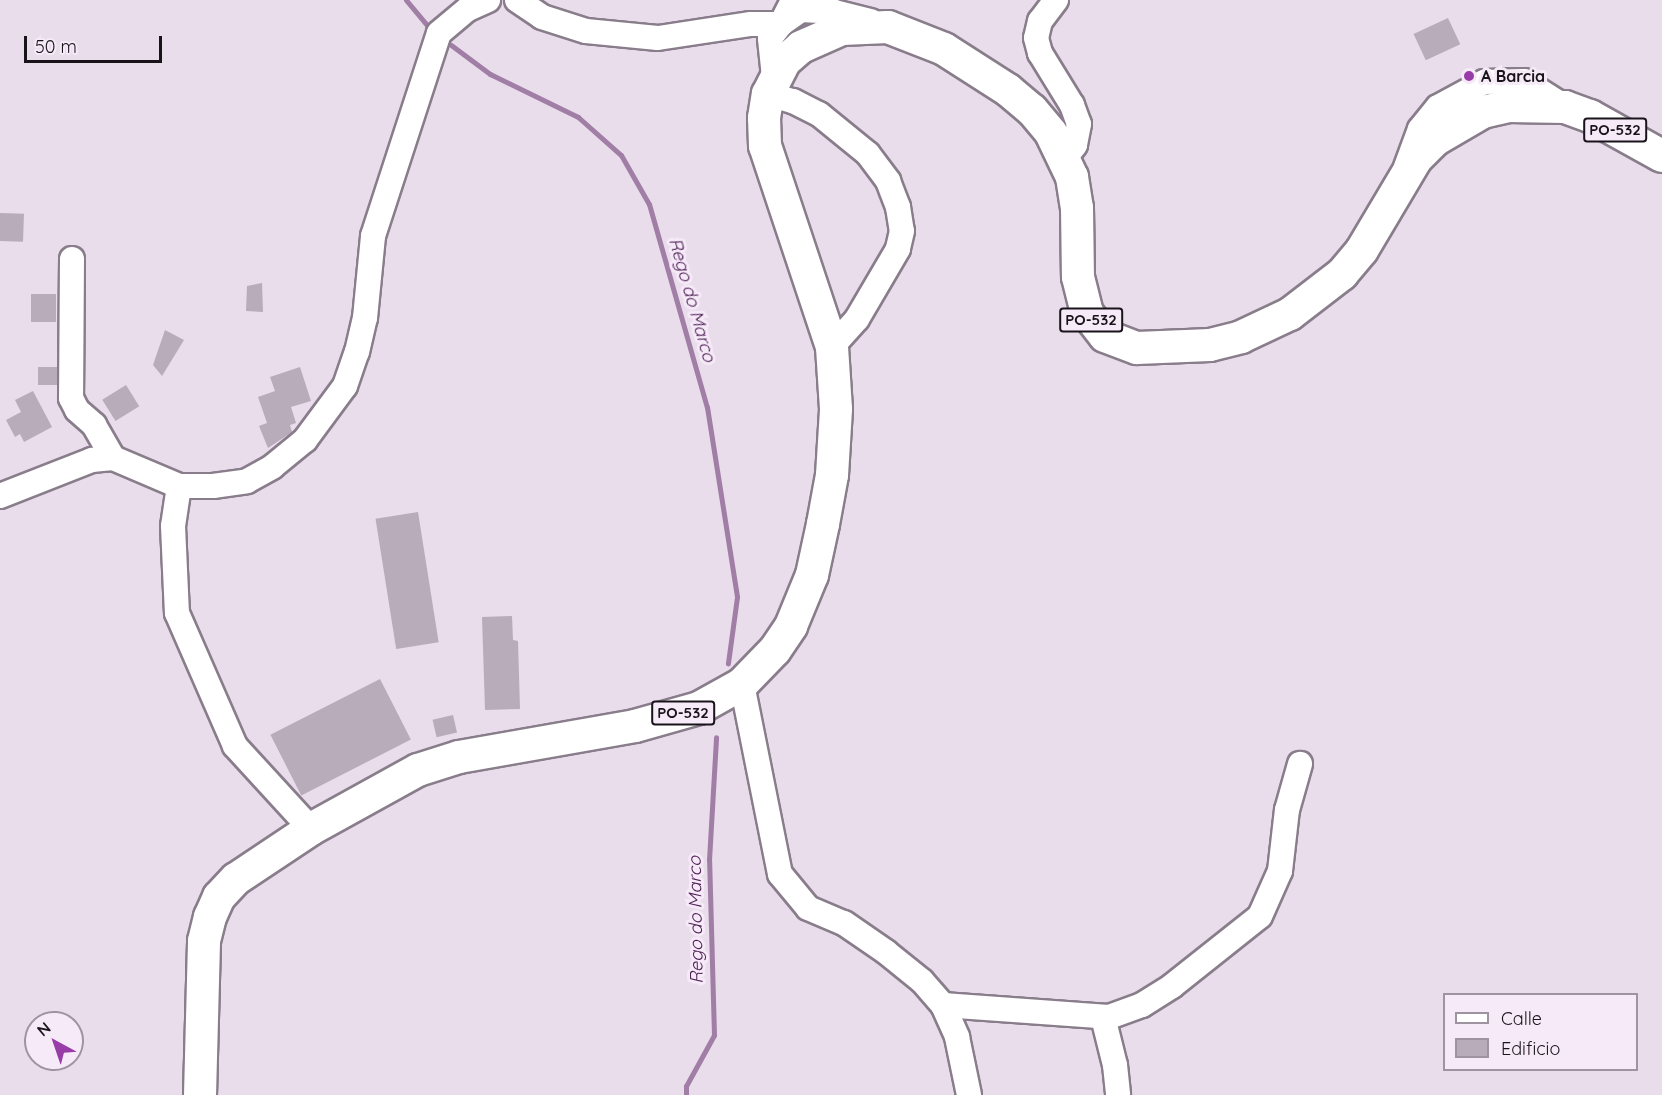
<!DOCTYPE html>
<html>
<head>
<meta charset="utf-8">
<style>
	body { margin:0 }
	#map { position:relative; width:1662px; height:1095px; overflow:hidden; background:#e9dceb; font-family:Quicksand,sans-serif }
	div>[style] { position:absolute }
	.stream>* { height:5px; margin:-2.5px; padding:0 2.5px; transform-origin:2.5px; border-radius:2.5px; background:#a07ea5 }
	.building>* { inset:0; background:#b8abba; transform-origin:0 0 }
	.roads { filter:drop-shadow(2px 0 #897d8b) drop-shadow(-2px 0 #897d8b) drop-shadow(0 2px #897d8b) drop-shadow(0 -2px #897d8b) }
	.minor>* { height:24px; margin:-12px; padding:0 12px; transform-origin:12px; border-radius:12px; background:#fff }
	.major>* { height:32px; margin:-16px; padding:0 16px; transform-origin:16px; border-radius:16px; background:#fff }
	.dots>* { width:16px; height:16px; translate:-50% -50%; box-sizing:border-box; border:3px solid #f6e9f8; border-radius:50% }
	span { translate:-50% -50%; white-space:nowrap; text-align:center; line-height:1.15; -webkit-text-stroke:6px #f6e9f8; paint-order:stroke }
	.shield-label span { padding:2px 4px; background:#f6e9f8; border:2px solid; border-radius:4px; -webkit-text-stroke-width:0 }
	.shield-label { font-size:15px; color:#19141a; font-weight:700 }
	.poi-label { font-size:16px; color:#19141a; font-weight:700 }
	.left { translate:0 -50%; text-align:left }
	.water-label { font-size:18px; color:#4c2053; font-style:italic }
	.legend { position:absolute; left:1443px; top:993px; width:195px; height:78px; box-sizing:border-box; background:#f6e9f8; border:2px solid #9e949f; margin:0; padding:8px 10px; list-style:none; font-size:18px; color:#19141a }
	.legend li { display:flex; align-items:center; gap:12px; height:30px }
	.legend b { width:30px; border:2px solid #9e949f }
	.north { position:absolute; left:24px; top:1011px; width:60px; height:60px; box-sizing:border-box; background:#f6e9f8; border:2px solid #9e949f; border-radius:50%; rotate:320deg; font-size:16px; font-weight:700; line-height:24px; text-align:center; color:#19141a }
	.north::after { content:''; display:block; margin:auto; width:21px; height:27px; background:#983da8; clip-path:polygon(50% 0,100% 100%,50% 72%,0 100%) }
	.scale { position:absolute; left:24px; top:36px; width:138px; height:27px; box-sizing:border-box; border:3px solid #19141a; border-top:0; padding-left:8px; font-size:18px; line-height:21px; white-space:nowrap; color:#19141a; -webkit-text-stroke:4px #f6e9f8; paint-order:stroke }
</style>
</head>
<body>
<div id="map">
	<div class="stream">
		<div style="left:406px;top:0;width:33px;rotate:50deg"></div>
		<div style="left:451px;top:45px;width:49px;rotate:36.6deg"></div>
		<div style="left:490px;top:74px;width:98px;rotate:26deg"></div>
		<div style="left:578px;top:117px;width:57px;rotate:41.5deg"></div>
		<div style="left:621px;top:155px;width:56px;rotate:60.3deg"></div>
		<div style="left:649px;top:204px;width:211px;rotate:74.1deg"></div>
		<div style="left:707px;top:407px;width:192px;rotate:81deg"></div>
		<div style="left:737px;top:597px;width:67px;rotate:97.8deg"></div>
		<div style="left:686px;top:1095px;width:9px;rotate:-90deg"></div>
		<div style="left:686px;top:1086px;width:58px;rotate:-61.2deg"></div>
		<div style="left:714px;top:1035px;width:175px;rotate:-91.6deg"></div>
		<div style="left:709px;top:860px;width:123px;rotate:-86.7deg"></div>
	</div>
	<div class="building">
		<div style="left:1448px;top:18px;width:29px;height:38px;rotate:65deg"></div>
		<div style="left:0;top:213px;width:24px;height:28px;rotate:2deg"></div>
		<div style="clip-path:polygon(262px 283px,263px 312px,246px 311px,247px 286px)"></div>
		<div style="left:31px;top:294px;width:25px;height:28px"></div>
		<div style="clip-path:polygon(165px 330px,184px 340px,162px 376px,153px 365px)"></div>
		<div style="left:57px;top:367px;width:18px;height:19px;rotate:90deg"></div>
		<div style="clip-path:polygon(300px 367px,311px 401px,291px 407px,296px 423px,290px 425px,292px 432px,268px 448px,259px 426px,267px 423px,258px 397px,275px 391px,270px 377px)"></div>
		<div style="left:126px;top:385px;width:25px;height:28px;rotate:58deg"></div>
		<div style="clip-path:polygon(33px 391px,52px 427px,24px 442px,20px 434px,15px 437px,6px 420px,21px 412px,15px 400px)"></div>
		<div style="left:418px;top:512px;width:132px;height:43px;rotate:81deg"></div>
		<div style="clip-path:polygon(512px 616px,513px 640px,518px 641px,520px 709px,485px 710px,482px 617px)"></div>
		<div style="left:380px;top:679px;width:68px;height:123px;rotate:63deg"></div>
		<div style="left:453px;top:715px;width:18px;height:21px;rotate:77deg"></div>
	</div>
	<div class="roads">
		<div class="minor">
			<div style="left:517px;top:0;width:30px;rotate:34deg"></div>
			<div style="left:542px;top:17px;width:46px;rotate:17.7deg"></div>
			<div style="left:586px;top:31px;width:72px;rotate:5.6deg"></div>
			<div style="left:658px;top:38px;width:94px;rotate:-8.6deg"></div>
			<div style="left:751px;top:24px;width:30px"></div>
			<div style="left:781px;top:24px;width:27px;rotate:-63deg"></div>
			<div style="left:1056px;top:0;width:26px;rotate:127deg"></div>
			<div style="left:1040px;top:21px;width:17px;rotate:103deg"></div>
			<div style="left:1036px;top:38px;width:16px;rotate:75deg"></div>
			<div style="left:1040px;top:53px;width:61px;rotate:58.4deg"></div>
			<div style="left:1072px;top:105px;width:20px;rotate:70deg"></div>
			<div style="left:1079px;top:124px;width:21px;rotate:101deg"></div>
			<div style="left:1075px;top:145px;width:18px;rotate:128deg"></div>
			<div style="left:774px;top:77px;width:39px;rotate:-96deg"></div>
			<div style="left:770px;top:38px;width:18px;rotate:-52deg"></div>
			<div style="left:781px;top:24px;width:24px;rotate:-35deg"></div>
			<div style="left:801px;top:10px;width:33px;rotate:3deg"></div>
			<div style="left:834px;top:12px;width:38px;rotate:14deg"></div>
			<div style="left:768px;top:94px;width:26px;rotate:16deg"></div>
			<div style="left:793px;top:101px;width:29px;rotate:27deg"></div>
			<div style="left:819px;top:114px;width:63px;rotate:39.2deg"></div>
			<div style="left:868px;top:154px;width:34px;rotate:53deg"></div>
			<div style="left:888px;top:181px;width:28px;rotate:69deg"></div>
			<div style="left:898px;top:207px;width:24px;rotate:81deg"></div>
			<div style="left:902px;top:231px;width:18px;rotate:103deg"></div>
			<div style="left:898px;top:249px;width:81px;rotate:120.4deg"></div>
			<div style="left:857px;top:319px;width:38px;rotate:132deg"></div>
			<div style="left:1406px;top:167px;width:40px;rotate:-69.8deg"></div>
			<div style="left:1420px;top:129px;width:28px;rotate:-51deg"></div>
			<div style="left:1438px;top:107px;width:52px;rotate:-28.5deg"></div>
			<div style="left:1484px;top:82px;width:40px;rotate:-1.4deg"></div>
			<div style="left:1524px;top:81px;width:49px;rotate:32.4deg"></div>
			<div style="left:72px;top:259px;width:139px;rotate:90.4deg"></div>
			<div style="left:71px;top:398px;width:13px;rotate:63deg"></div>
			<div style="left:77px;top:410px;width:23px;rotate:41deg"></div>
			<div style="left:94px;top:425px;width:38px;rotate:60deg"></div>
			<div style="left:179px;top:486px;width:40px;rotate:98.5deg"></div>
			<div style="left:173px;top:526px;width:87px;rotate:87.4deg"></div>
			<div style="left:177px;top:613px;width:145px;rotate:66.4deg"></div>
			<div style="left:235px;top:746px;width:113px;rotate:47.5deg"></div>
			<div style="left:0;top:496px;width:99px;rotate:-21.4deg"></div>
			<div style="left:92px;top:460px;width:21px;rotate:-5deg"></div>
			<div style="left:113px;top:458px;width:72px;rotate:23deg"></div>
			<div style="left:179px;top:486px;width:34px"></div>
			<div style="left:213px;top:486px;width:34px;rotate:-8deg"></div>
			<div style="left:247px;top:481px;width:29px;rotate:-29deg"></div>
			<div style="left:272px;top:467px;width:43px;rotate:-39.3deg"></div>
			<div style="left:305px;top:440px;width:67px;rotate:-53.5deg"></div>
			<div style="left:345px;top:386px;width:36px;rotate:-71deg"></div>
			<div style="left:357px;top:352px;width:35px;rotate:-77deg"></div>
			<div style="left:365px;top:318px;width:82px;rotate:-84.4deg"></div>
			<div style="left:373px;top:236px;width:213px;rotate:-72deg"></div>
			<div style="left:439px;top:33px;width:38px;rotate:-40deg"></div>
			<div style="left:468px;top:9px;width:22px;rotate:-24deg"></div>
			<div style="left:742px;top:684px;width:194px;rotate:78.7deg"></div>
			<div style="left:780px;top:874px;width:44px;rotate:50.5deg"></div>
			<div style="left:808px;top:908px;width:39px;rotate:23deg"></div>
			<div style="left:844px;top:923px;width:51px;rotate:34.6deg"></div>
			<div style="left:886px;top:952px;width:46px;rotate:38.9deg"></div>
			<div style="left:922px;top:981px;width:32px;rotate:49deg"></div>
			<div style="left:943px;top:1005px;width:35px;rotate:66deg"></div>
			<div style="left:957px;top:1037px;width:59px;rotate:78.3deg"></div>
			<div style="left:943px;top:1005px;width:166px;rotate:4.1deg"></div>
			<div style="left:1109px;top:1017px;width:35px;rotate:-20deg"></div>
			<div style="left:1142px;top:1005px;width:36px;rotate:-32deg"></div>
			<div style="left:1172px;top:986px;width:112px;rotate:-38.5deg"></div>
			<div style="left:1260px;top:916px;width:49px;rotate:-66deg"></div>
			<div style="left:1280px;top:871px;width:61px;rotate:-83.5deg"></div>
			<div style="left:1287px;top:810px;width:48px;rotate:-74.2deg"></div>
			<div style="left:1103px;top:1017px;width:49px;rotate:76deg"></div>
			<div style="left:1115px;top:1065px;width:30px;rotate:84deg"></div>
		</div>
		<div class="major">
			<div style="left:200px;top:1095px;width:154px;rotate:-88.5deg"></div>
			<div style="left:204px;top:941px;width:25px;rotate:-76deg"></div>
			<div style="left:210px;top:917px;width:22px;rotate:-66deg"></div>
			<div style="left:219px;top:897px;width:25px;rotate:-47deg"></div>
			<div style="left:236px;top:879px;width:90px;rotate:-33.7deg"></div>
			<div style="left:311px;top:829px;width:122px;rotate:-28.9deg"></div>
			<div style="left:418px;top:770px;width:43px;rotate:-17.6deg"></div>
			<div style="left:459px;top:757px;width:179px;rotate:-10deg"></div>
			<div style="left:635px;top:726px;width:66px;rotate:-15.7deg"></div>
			<div style="left:699px;top:708px;width:49px;rotate:-29.2deg"></div>
			<div style="left:742px;top:684px;width:47px;rotate:-45.9deg"></div>
			<div style="left:775px;top:650px;width:29px;rotate:-56deg"></div>
			<div style="left:791px;top:626px;width:55px;rotate:-67.6deg"></div>
			<div style="left:812px;top:575px;width:52px;rotate:-77.8deg"></div>
			<div style="left:823px;top:524px;width:50px;rotate:-79.6deg"></div>
			<div style="left:832px;top:475px;width:66px;rotate:-86.5deg"></div>
			<div style="left:836px;top:409px;width:62px;rotate:-93.7deg"></div>
			<div style="left:832px;top:347px;width:212px;rotate:-108.4deg"></div>
			<div style="left:765px;top:146px;width:28px;rotate:-92deg"></div>
			<div style="left:764px;top:118px;width:24px;rotate:-81deg"></div>
			<div style="left:768px;top:94px;width:37px;rotate:-63deg"></div>
			<div style="left:785px;top:61px;width:21px;rotate:-41deg"></div>
			<div style="left:801px;top:47px;width:45px;rotate:-23.7deg"></div>
			<div style="left:842px;top:29px;width:46px;rotate:-2.5deg"></div>
			<div style="left:888px;top:27px;width:60px;rotate:21.4deg"></div>
			<div style="left:944px;top:49px;width:76px;rotate:32.6deg"></div>
			<div style="left:1008px;top:90px;width:31px;rotate:40deg"></div>
			<div style="left:1032px;top:110px;width:30px;rotate:50deg"></div>
			<div style="left:1051px;top:133px;width:49px;rotate:64.5deg"></div>
			<div style="left:1072px;top:177px;width:31px;rotate:81deg"></div>
			<div style="left:1077px;top:208px;width:69px;rotate:89.2deg"></div>
			<div style="left:1078px;top:277px;width:37px;rotate:76deg"></div>
			<div style="left:1087px;top:313px;width:29px;rotate:52deg"></div>
			<div style="left:1105px;top:336px;width:34px;rotate:21deg"></div>
			<div style="left:1137px;top:348px;width:73px;rotate:-2.4deg"></div>
			<div style="left:1210px;top:345px;width:32px;rotate:-14deg"></div>
			<div style="left:1241px;top:337px;width:54px;rotate:-25.1deg"></div>
			<div style="left:1290px;top:314px;width:66px;rotate:-37.6deg"></div>
			<div style="left:1342px;top:274px;width:31px;rotate:-50deg"></div>
			<div style="left:1362px;top:250px;width:106px;rotate:-59.3deg"></div>
			<div style="left:1416px;top:159px;width:27px;rotate:-45deg"></div>
			<div style="left:1435px;top:140px;width:56px;rotate:-30.3deg"></div>
			<div style="left:1483px;top:112px;width:27px;rotate:-13deg"></div>
			<div style="left:1509px;top:106px;width:56px;rotate:1deg"></div>
			<div style="left:1565px;top:107px;width:27px;rotate:20deg"></div>
			<div style="left:1590px;top:116px;width:82px;rotate:29.1deg"></div>
		</div>
	</div>
	<div class="dots">
		<div style="left:1469px;top:76px;background:#983da8"></div>
	</div>
	<div class="shield-label">
		<span style="left:1615px;top:130px">PO-532</span>
		<span style="left:1091px;top:320px">PO-532</span>
		<span style="left:683px;top:713px">PO-532</span>
	</div>
	<div class="poi-label">
		<span class="left" style="left:1481px;top:76px">A Barcia</span>
	</div>
	<div class="water-label">
		<span style="left:692px;top:300px;rotate:74deg">Rego do Marco</span>
		<span style="left:696px;top:920px;rotate:-91deg">Rego do Marco</span>
	</div>
	<ul class="legend">
	<li><b style="height:8px;background:#fff"></b>Calle</li>
	<li><b style="height:16px;background:#b8abba"></b>Edificio</li>
	</ul>
	<div class="north">N</div>
	<div class="scale">50 m</div>
</div>
</body>
</html>
